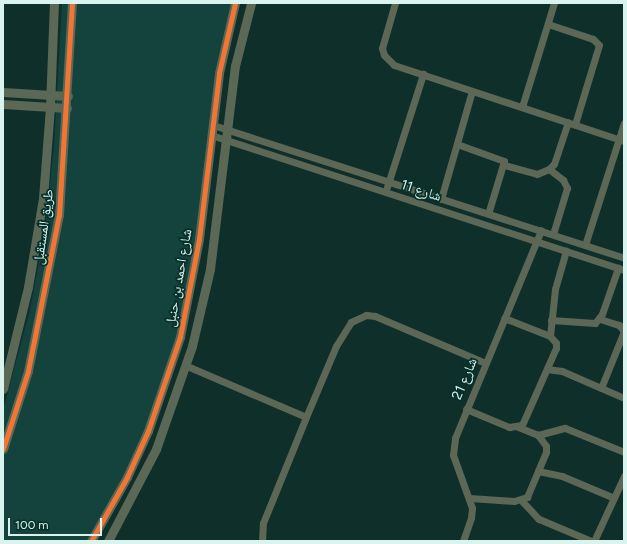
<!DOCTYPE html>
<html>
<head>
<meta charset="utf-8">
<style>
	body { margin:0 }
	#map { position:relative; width:627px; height:544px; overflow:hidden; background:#0f2f2b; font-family:Figtree,"Noto Naskh Arabic",sans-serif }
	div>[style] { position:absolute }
	.built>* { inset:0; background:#14423c }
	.street>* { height:7px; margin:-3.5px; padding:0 3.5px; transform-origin:3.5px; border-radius:3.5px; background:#5c6756 }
	.secondary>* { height:9px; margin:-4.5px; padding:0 4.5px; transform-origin:4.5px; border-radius:4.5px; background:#5a6855 }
	.cycleway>* { height:5px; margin:-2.5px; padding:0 2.5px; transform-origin:2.5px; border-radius:2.5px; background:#f07635 }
	span { translate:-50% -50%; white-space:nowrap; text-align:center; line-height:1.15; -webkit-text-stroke:3.5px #07302b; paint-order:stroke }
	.street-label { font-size:14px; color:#d9f3ee }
	.frame { position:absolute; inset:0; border:4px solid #d9f3ee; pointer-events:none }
	.scale { position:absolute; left:8px; top:518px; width:94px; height:18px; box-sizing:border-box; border:2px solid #d9f3ee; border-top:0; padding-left:5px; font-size:12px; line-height:14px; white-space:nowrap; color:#d9f3ee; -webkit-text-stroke:3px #07302b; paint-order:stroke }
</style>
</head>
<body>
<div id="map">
	<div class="built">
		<div style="clip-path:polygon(62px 3px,238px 3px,221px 74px,206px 190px,167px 386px,94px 541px,3px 541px,3px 410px,30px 310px,45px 229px,54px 146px)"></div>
	</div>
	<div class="street">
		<div style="left:395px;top:3px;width:47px;rotate:106.1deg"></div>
		<div style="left:382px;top:48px;width:7px;rotate:74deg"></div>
		<div style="left:384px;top:55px;width:14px;rotate:45deg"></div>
		<div style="left:394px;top:65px;width:242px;rotate:18.3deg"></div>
		<div style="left:548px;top:24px;width:47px;rotate:18.4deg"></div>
		<div style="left:593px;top:39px;width:8px;rotate:45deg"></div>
		<div style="left:599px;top:45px;width:83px;rotate:106.9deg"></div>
		<div style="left:522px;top:107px;width:109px;rotate:-72.9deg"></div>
		<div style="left:213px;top:125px;width:432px;rotate:17.9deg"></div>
		<div style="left:211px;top:135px;width:435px;rotate:18.1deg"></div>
		<div style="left:457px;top:144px;width:50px;rotate:19.9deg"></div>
		<div style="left:504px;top:161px;width:55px;rotate:106.8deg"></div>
		<div style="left:504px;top:165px;width:34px;rotate:15deg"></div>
		<div style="left:537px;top:174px;width:13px;rotate:-23deg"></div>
		<div style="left:549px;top:169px;width:7px;rotate:-45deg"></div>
		<div style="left:554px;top:164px;width:44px;rotate:-71.6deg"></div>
		<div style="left:549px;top:169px;width:18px;rotate:38deg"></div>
		<div style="left:563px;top:180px;width:9px;rotate:63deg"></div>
		<div style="left:567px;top:188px;width:48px;rotate:106.9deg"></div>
		<div style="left:387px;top:187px;width:119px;rotate:-72.3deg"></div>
		<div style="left:441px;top:199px;width:112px;rotate:-74deg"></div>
		<div style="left:585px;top:245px;width:128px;rotate:-72.3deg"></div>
		<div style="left:600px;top:319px;width:20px;rotate:18deg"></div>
		<div style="left:619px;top:325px;width:8px;rotate:50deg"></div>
		<div style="left:551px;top:320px;width:44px;rotate:3.9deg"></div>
		<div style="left:595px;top:323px;width:11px;rotate:-52deg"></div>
		<div style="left:602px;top:314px;width:49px;rotate:-70.8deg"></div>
		<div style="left:550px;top:336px;width:47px;rotate:-83.9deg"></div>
		<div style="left:555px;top:289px;width:40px;rotate:-74deg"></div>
		<div style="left:187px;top:366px;width:129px;rotate:23.2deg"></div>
		<div style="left:547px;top:369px;width:15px;rotate:8deg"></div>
		<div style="left:562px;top:371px;width:68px;rotate:23.5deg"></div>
		<div style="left:601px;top:388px;width:61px;rotate:-68deg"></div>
		<div style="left:466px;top:409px;width:47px;rotate:22.7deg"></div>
		<div style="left:509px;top:427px;width:13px;rotate:-9deg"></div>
		<div style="left:522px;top:425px;width:84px;rotate:-66.2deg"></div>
		<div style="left:556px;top:348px;width:5px;rotate:-90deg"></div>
		<div style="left:556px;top:343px;width:9px;rotate:-131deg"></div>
		<div style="left:550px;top:336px;width:49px;rotate:-158.6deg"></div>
		<div style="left:538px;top:435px;width:28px;rotate:-15deg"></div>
		<div style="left:565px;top:428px;width:64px;rotate:22.1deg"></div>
		<div style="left:538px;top:471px;width:25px;rotate:12deg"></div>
		<div style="left:562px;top:476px;width:56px;rotate:22.9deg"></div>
		<div style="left:470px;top:498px;width:44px;rotate:3.9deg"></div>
		<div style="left:514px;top:501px;width:14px;rotate:-17deg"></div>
		<div style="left:527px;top:497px;width:49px;rotate:-67.1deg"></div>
		<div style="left:546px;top:452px;width:6px;rotate:-90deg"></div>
		<div style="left:546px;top:446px;width:14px;rotate:-126deg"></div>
		<div style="left:538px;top:435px;width:22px;rotate:-158deg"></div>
		<div style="left:521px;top:500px;width:26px;rotate:47deg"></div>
		<div style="left:539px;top:519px;width:56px;rotate:22.9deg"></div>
		<div style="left:262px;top:541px;width:18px;rotate:-87deg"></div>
		<div style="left:263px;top:523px;width:114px;rotate:-67.9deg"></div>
		<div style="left:306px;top:417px;width:77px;rotate:-67.1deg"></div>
		<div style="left:336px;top:346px;width:28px;rotate:-58deg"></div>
		<div style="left:351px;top:322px;width:17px;rotate:-25deg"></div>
		<div style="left:366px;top:315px;width:9px;rotate:6deg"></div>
		<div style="left:375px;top:316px;width:120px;rotate:23.1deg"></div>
		<div style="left:463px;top:541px;width:24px;rotate:-71deg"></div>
		<div style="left:471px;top:518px;width:10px;rotate:-84deg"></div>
		<div style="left:472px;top:508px;width:56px;rotate:-109.7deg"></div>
		<div style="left:453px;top:455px;width:17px;rotate:-83deg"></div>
		<div style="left:455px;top:438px;width:225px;rotate:-67.5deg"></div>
		<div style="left:594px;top:541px;width:72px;rotate:-65.2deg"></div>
	</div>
	<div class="secondary">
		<div style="left:3px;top:92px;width:65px;rotate:3.5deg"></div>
		<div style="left:3px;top:104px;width:64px;rotate:3.6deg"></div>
		<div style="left:3px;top:389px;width:105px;rotate:-76.2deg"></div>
		<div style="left:28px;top:287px;width:90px;rotate:-80.4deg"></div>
		<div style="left:43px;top:198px;width:92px;rotate:-85.6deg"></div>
		<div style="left:50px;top:106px;width:103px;rotate:-87.8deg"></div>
		<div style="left:3px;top:449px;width:82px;rotate:-72.2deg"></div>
		<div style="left:28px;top:371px;width:159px;rotate:-78.8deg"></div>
		<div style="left:59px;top:215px;width:212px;rotate:-86.5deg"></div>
		<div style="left:91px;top:541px;width:73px;rotate:-60.6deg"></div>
		<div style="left:127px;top:477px;width:51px;rotate:-65.5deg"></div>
		<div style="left:148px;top:431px;width:99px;rotate:-71.2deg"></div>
		<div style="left:180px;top:337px;width:100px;rotate:-79deg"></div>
		<div style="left:199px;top:239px;width:167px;rotate:-83.1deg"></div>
		<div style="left:219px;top:73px;width:72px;rotate:-77.1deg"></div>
		<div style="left:108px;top:541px;width:104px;rotate:-62.4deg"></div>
		<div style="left:156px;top:449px;width:109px;rotate:-70.7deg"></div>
		<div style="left:192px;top:346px;width:79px;rotate:-76.8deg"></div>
		<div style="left:210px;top:269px;width:205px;rotate:-83deg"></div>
		<div style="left:235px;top:66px;width:65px;rotate:-75.7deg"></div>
	</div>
	<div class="cycleway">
		<div style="left:3px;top:449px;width:82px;rotate:-72.2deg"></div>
		<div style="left:28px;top:371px;width:159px;rotate:-78.8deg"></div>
		<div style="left:59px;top:215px;width:212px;rotate:-86.5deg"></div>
		<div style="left:91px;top:541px;width:73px;rotate:-60.6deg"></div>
		<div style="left:127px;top:477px;width:51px;rotate:-65.5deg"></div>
		<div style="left:148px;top:431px;width:99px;rotate:-71.2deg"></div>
		<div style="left:180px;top:337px;width:100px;rotate:-79deg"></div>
		<div style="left:199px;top:239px;width:167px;rotate:-83.1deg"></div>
		<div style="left:219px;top:73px;width:72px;rotate:-77.1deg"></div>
	</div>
	<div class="street-label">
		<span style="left:421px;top:191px;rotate:18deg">شارع 11</span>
		<span style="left:44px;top:227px;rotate:-82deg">طريق المستقبل</span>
		<span style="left:179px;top:278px;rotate:-80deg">شارع احمد بن حنبل</span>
		<span style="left:465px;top:379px;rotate:-67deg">شارع 21</span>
	</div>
	<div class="frame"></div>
	<div class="scale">100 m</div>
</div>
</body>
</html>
